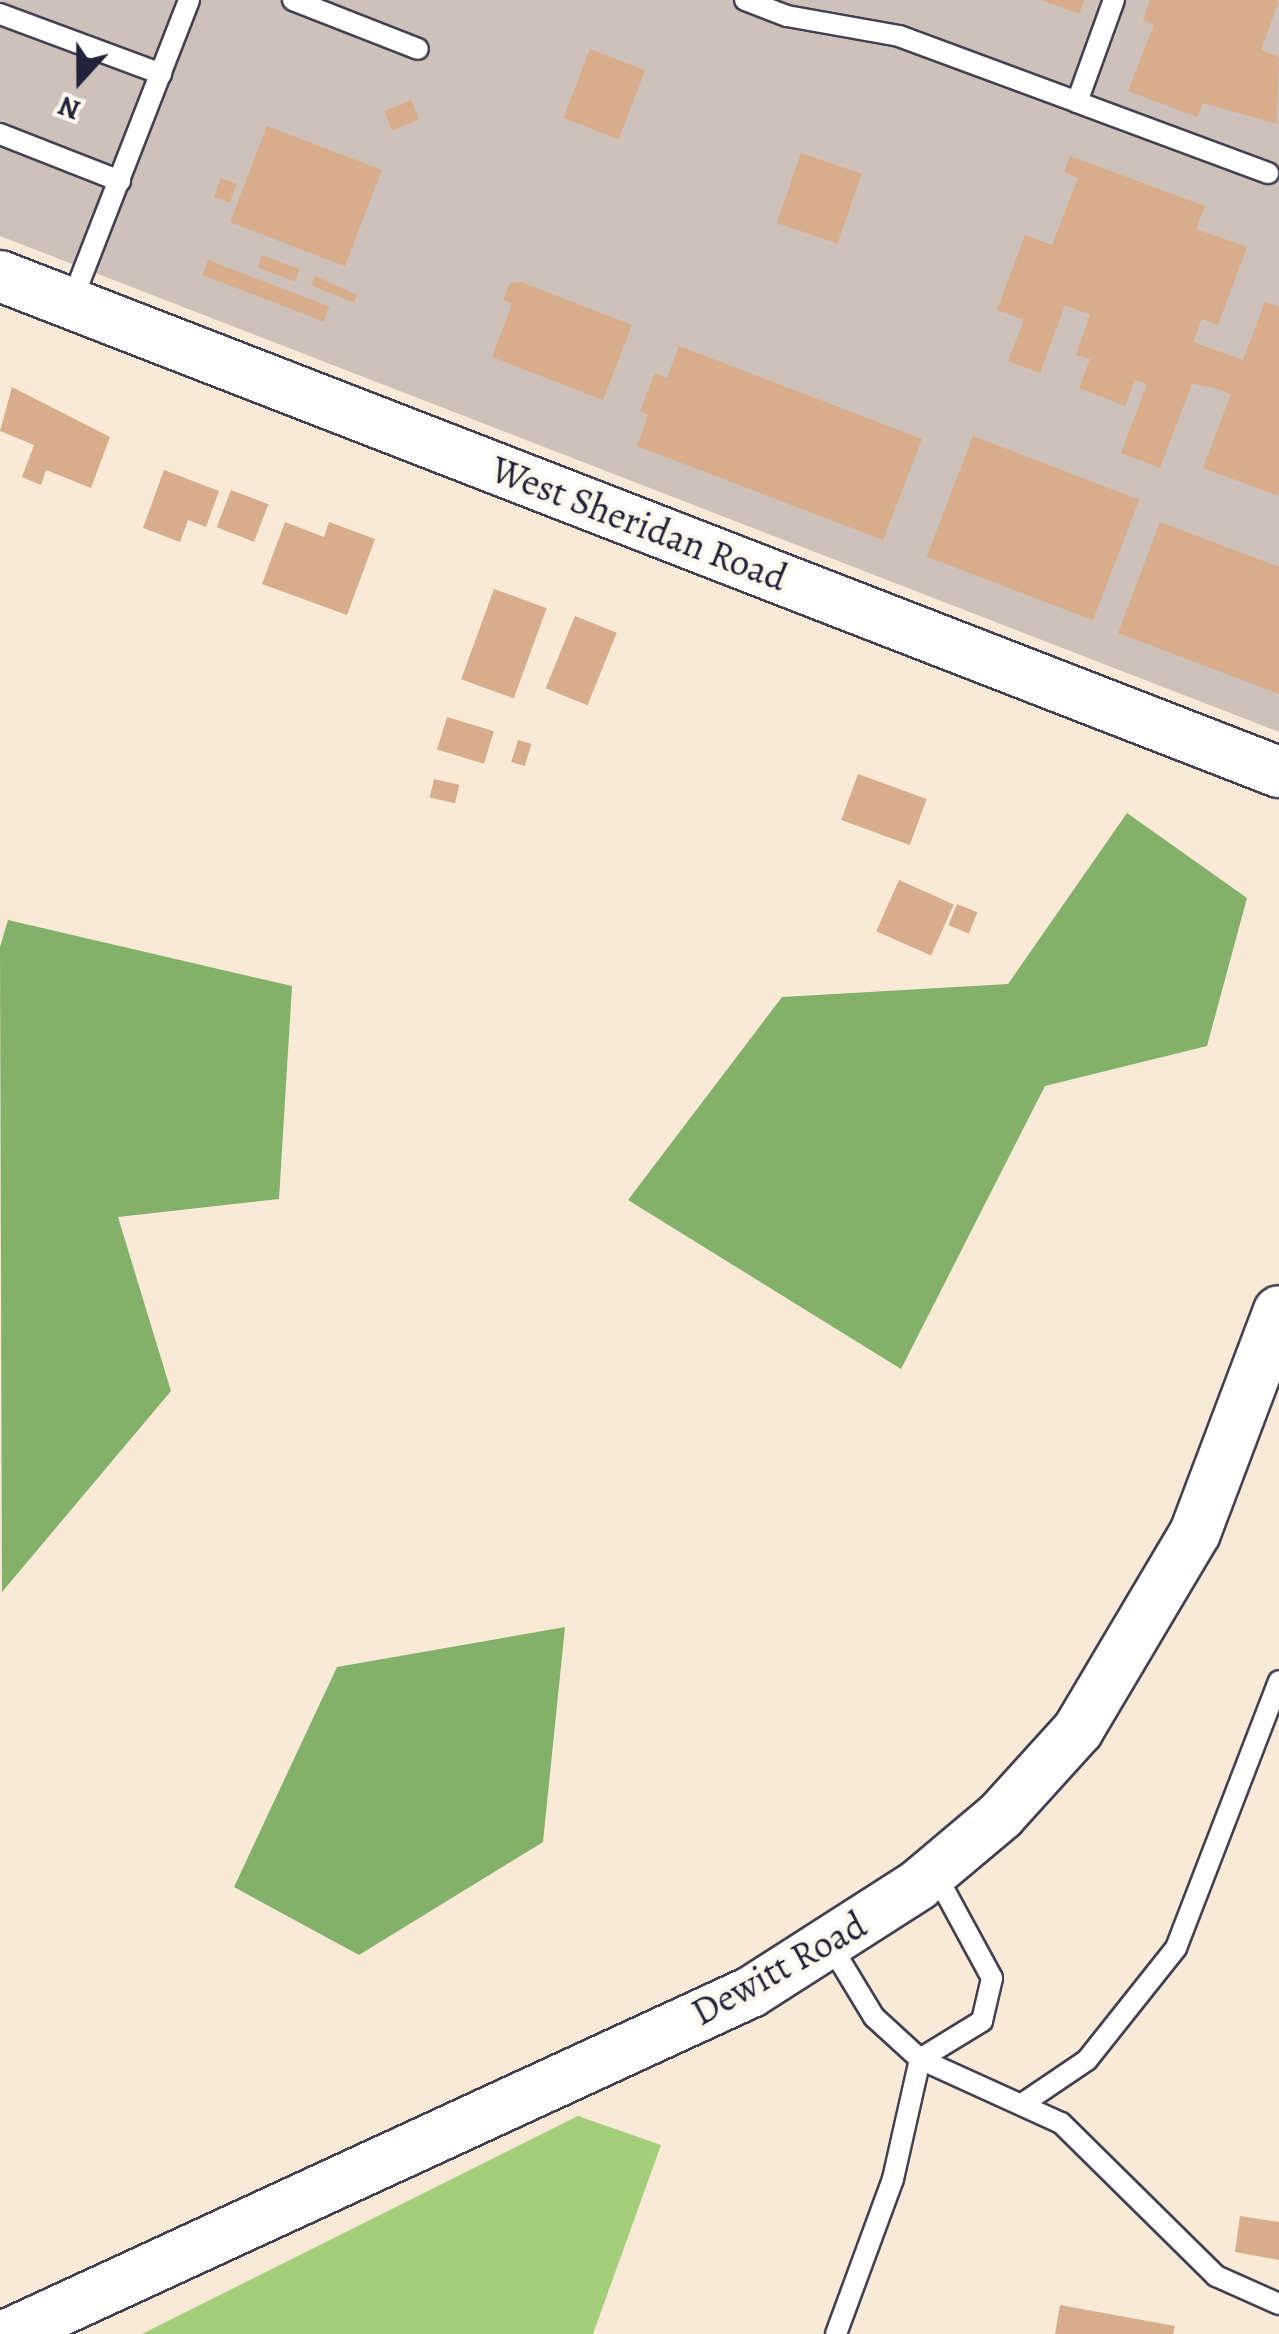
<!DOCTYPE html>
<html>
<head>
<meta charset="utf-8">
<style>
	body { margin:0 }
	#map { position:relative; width:1279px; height:2334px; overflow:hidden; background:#f8ead7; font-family:Alegreya,serif }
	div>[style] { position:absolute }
	.industrial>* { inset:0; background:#cec1ba }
	.green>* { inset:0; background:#a4ce7a }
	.forest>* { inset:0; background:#83b16a }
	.building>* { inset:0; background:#d7ad8c; transform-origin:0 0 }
	.roads { filter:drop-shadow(2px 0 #424052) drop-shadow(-2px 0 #424052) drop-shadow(0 2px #424052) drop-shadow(0 -2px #424052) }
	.service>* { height:20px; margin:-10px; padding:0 10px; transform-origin:10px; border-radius:10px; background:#fff }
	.tertiary>* { height:50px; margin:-25px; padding:0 25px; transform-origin:25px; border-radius:25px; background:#fff }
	span { translate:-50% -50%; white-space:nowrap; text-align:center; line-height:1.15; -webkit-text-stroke:8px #fbf7ec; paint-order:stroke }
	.street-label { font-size:38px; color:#22223b }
	.north { position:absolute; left:30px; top:30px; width:100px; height:100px; -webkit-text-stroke:8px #fbf7ec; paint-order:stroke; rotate:201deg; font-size:28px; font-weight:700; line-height:40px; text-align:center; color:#22223b }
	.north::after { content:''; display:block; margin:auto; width:35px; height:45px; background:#22223b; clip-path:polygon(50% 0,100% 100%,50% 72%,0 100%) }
</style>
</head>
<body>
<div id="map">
	<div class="industrial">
		<div style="clip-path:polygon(0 0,1279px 0,1279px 732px,0 236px)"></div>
	</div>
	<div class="green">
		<div style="clip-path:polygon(578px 2116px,661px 2145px,593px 2334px,142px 2334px)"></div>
	</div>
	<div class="forest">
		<div style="clip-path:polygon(1127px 813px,1247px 898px,1207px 1046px,1045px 1086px,901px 1369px,628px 1200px,782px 997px,1008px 984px)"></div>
		<div style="clip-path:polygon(8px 920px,292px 986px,279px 1199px,118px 1217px,171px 1391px,2px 1592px,0 947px)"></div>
		<div style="clip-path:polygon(565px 1627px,543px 1842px,359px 1955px,234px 1887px,337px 1667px)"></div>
	</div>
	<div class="building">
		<div style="clip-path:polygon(1041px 0,1084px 0,1079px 14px)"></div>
		<div style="clip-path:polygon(1150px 0,1279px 0,1261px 50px,1279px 57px,1277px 124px,1203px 103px,1197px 117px,1128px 91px,1154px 25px,1143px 20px)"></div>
		<div style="left:590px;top:49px;width:59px;height:74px;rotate:21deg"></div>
		<div style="left:411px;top:100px;width:21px;height:29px;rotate:67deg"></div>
		<div style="left:267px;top:126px;width:123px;height:103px;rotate:21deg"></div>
		<div style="left:801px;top:153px;width:64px;height:74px;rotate:19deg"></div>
		<div style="clip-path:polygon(1070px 156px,1205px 206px,1196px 229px,1247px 247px,1218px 325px,1202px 319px,1193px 342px,1243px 360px,1265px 302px,1279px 307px,1279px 496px,1203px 468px,1231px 394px,1215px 388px,1192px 384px,1160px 468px,1121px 453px,1147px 384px,1135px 380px,1125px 406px,1079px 388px,1090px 359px,1076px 355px,1090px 315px,1065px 305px,1040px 373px,1008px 361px,1024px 320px,997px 310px,1025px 235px,1052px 245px,1078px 178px,1064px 172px)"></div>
		<div style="left:221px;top:178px;width:17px;height:20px;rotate:21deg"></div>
		<div style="left:262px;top:255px;width:40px;height:13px;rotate:21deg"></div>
		<div style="left:208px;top:260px;width:130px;height:16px;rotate:21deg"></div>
		<div style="clip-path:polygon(315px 276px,357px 295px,354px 303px,311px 285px)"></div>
		<div style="clip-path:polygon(521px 282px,632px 325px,603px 400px,492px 357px,512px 304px,503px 300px,510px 283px)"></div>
		<div style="clip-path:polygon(679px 346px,922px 439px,883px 540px,637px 446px,648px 415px,640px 411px,655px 373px,667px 378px)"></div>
		<div style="clip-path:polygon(12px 387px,110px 437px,91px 488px,46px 470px,41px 485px,22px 477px,34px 445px,0 431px)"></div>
		<div style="left:973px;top:436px;width:178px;height:129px;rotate:21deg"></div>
		<div style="clip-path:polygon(164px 470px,219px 491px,206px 527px,188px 520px,180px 542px,143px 528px)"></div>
		<div style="left:231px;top:490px;width:40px;height:40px;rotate:21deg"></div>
		<div style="clip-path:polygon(285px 522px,324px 537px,329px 522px,375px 539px,347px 615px,262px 584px)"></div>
		<div style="clip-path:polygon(1160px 522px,1279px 567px,1279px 694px,1118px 633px)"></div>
		<div style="left:494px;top:589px;width:56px;height:96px;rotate:20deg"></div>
		<div style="left:575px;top:616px;width:45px;height:78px;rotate:22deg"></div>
		<div style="left:447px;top:717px;width:49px;height:34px;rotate:17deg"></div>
		<div style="left:518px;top:740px;width:14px;height:23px;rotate:17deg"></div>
		<div style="left:858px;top:774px;width:73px;height:49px;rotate:20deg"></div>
		<div style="left:434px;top:779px;width:26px;height:19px;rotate:13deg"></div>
		<div style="left:899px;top:880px;width:60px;height:56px;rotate:24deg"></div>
		<div style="left:957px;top:904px;width:22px;height:23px;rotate:22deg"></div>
		<div style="clip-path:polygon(1240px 2216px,1279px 2222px,1279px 2260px,1235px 2252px)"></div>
		<div style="clip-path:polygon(1060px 2305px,1175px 2326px,1173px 2334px,1055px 2334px)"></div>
	</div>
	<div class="roads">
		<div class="service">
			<div style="left:293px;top:0;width:134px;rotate:21.4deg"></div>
			<div style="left:745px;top:0;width:45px;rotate:20.9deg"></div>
			<div style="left:787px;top:16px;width:114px;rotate:10.1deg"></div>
			<div style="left:899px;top:36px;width:190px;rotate:20.3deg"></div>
			<div style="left:1077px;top:102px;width:109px;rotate:-70.1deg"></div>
			<div style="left:0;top:14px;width:172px;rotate:20.4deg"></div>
			<div style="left:1077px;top:102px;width:204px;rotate:20.4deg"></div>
			<div style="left:0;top:134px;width:129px;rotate:21.4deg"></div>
			<div style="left:71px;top:303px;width:325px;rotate:-68.7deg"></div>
			<div style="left:831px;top:1946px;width:83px;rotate:58.8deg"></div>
			<div style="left:874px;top:2017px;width:62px;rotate:42.4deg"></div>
			<div style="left:920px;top:2059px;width:73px;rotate:-31.5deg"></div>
			<div style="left:982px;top:2021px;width:44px;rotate:-76.9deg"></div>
			<div style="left:992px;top:1978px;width:119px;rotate:-118.5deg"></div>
			<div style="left:1025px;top:2102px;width:75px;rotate:-34.1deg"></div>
			<div style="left:1087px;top:2060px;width:143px;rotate:-51.5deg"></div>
			<div style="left:1176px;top:1948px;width:286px;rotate:-68.9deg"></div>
			<div style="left:836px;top:2334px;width:165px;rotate:-69.8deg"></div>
			<div style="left:893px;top:2179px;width:123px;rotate:-77.3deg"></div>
			<div style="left:920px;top:2059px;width:155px;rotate:24.4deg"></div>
			<div style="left:1061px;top:2123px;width:218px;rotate:44.6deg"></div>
			<div style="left:1216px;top:2276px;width:69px;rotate:24deg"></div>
		</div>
		<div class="tertiary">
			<div style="left:0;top:276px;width:1372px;rotate:21.2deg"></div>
			<div style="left:9px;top:2334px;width:817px;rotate:-24.75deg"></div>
			<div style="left:751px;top:1992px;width:198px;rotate:-32.6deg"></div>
			<div style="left:918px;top:1885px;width:109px;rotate:-40.1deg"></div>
			<div style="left:1001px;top:1815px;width:115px;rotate:-47.8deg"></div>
			<div style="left:1078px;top:1730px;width:229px;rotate:-59.3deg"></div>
			<div style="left:1195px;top:1533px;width:237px;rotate:-69.3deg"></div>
		</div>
	</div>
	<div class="street-label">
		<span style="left:639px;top:524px;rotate:21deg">West Sheridan Road</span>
		<span style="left:779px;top:1969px;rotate:-29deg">Dewitt Road</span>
	</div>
	<div class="north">N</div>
</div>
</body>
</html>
